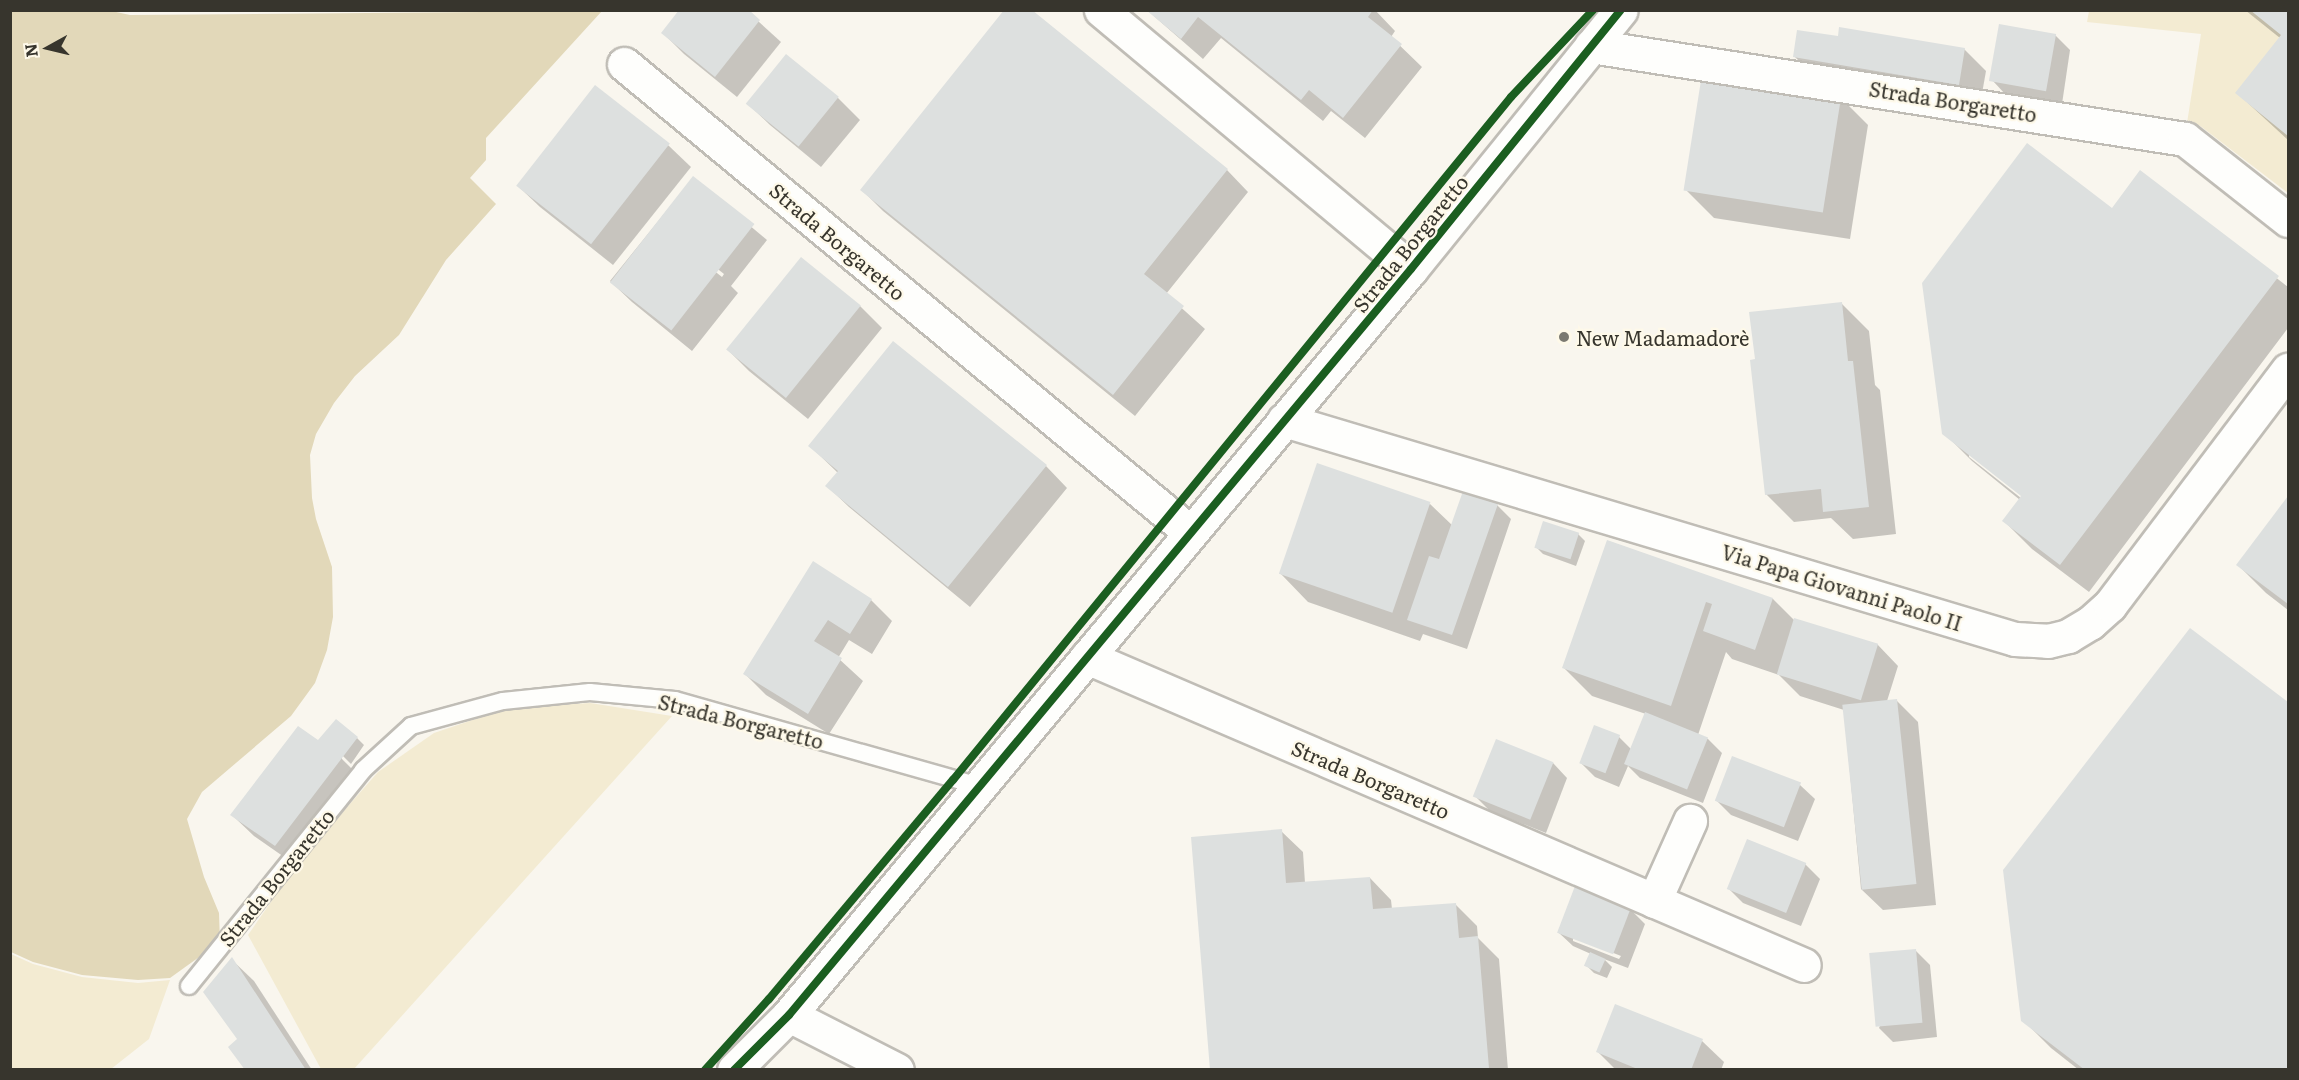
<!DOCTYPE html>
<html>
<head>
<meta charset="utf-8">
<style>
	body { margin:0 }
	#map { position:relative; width:2299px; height:1080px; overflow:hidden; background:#f9f6ee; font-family:Literata,serif }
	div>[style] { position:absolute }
	.green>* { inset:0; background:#f3ebd2 }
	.forest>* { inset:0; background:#e2d8b9 }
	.shadow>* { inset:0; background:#0003 }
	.building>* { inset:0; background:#dde0df; transform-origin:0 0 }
	.roads { filter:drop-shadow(2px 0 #c0bdb6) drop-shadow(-2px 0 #c0bdb6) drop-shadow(0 2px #c0bdb6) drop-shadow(0 -2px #c0bdb6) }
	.service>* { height:16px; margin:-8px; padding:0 8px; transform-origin:8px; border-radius:8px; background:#fefefc }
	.minor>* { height:33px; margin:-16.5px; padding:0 16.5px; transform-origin:16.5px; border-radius:16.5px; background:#fefefc }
	.tertiary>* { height:33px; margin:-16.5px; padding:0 16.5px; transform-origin:16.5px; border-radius:16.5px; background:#fefefc }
	.cycleway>* { height:8px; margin:-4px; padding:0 4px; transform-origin:4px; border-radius:4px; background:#1b5e20 }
	.dots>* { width:16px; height:16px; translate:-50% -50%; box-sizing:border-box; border:3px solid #fef9e9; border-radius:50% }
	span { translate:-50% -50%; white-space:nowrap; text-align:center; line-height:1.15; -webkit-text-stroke:4.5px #fef9e9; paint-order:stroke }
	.street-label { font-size:20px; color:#37352d }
	.poi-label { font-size:20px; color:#37352d }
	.left { translate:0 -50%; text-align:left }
	.frame { position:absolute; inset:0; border:12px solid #37352d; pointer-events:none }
	.north { position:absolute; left:18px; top:18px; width:60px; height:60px; -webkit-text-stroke:4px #fef9e9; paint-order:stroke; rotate:262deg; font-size:16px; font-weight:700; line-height:24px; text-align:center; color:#37352d }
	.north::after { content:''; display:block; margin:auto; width:21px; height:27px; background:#37352d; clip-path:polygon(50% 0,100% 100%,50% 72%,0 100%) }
</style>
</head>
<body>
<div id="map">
	<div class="green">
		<div style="clip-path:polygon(2089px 11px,2288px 11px,2288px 193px,2199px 125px,2187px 123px,2201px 34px,2087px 22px)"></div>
		<div style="clip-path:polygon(590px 703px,672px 716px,354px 1069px,321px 1069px,248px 935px,298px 863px,378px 772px,434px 733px,508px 708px)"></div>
		<div style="clip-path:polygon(11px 954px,33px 964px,82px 977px,138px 983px,170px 980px,149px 1039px,111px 1069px,11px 1069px)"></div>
	</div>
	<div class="forest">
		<div style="clip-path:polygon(107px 10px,130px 15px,602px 11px,486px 138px,486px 160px,470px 178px,496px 204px,446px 260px,399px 335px,355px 376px,334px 403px,316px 434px,310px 455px,312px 498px,316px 519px,332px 567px,333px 617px,327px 650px,315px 683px,291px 716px,202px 792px,187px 819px,204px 877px,219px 913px,220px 942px,170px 978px,138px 980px,82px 975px,33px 962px,11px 952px,11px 11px)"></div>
	</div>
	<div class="shadow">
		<div style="clip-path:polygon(746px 10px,781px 42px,737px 97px,684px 54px,663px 33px)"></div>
		<div style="clip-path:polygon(1030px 10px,1227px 170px,1248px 192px,1166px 294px,1205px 329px,1135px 416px,883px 211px,862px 190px)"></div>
		<div style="clip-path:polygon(1147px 10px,1375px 10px,1395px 31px,1391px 37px,1422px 67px,1365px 138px,1331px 111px,1323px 121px,1221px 38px,1203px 59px)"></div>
		<div style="clip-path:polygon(2245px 10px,2288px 10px,2288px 140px,2237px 93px,2280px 38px)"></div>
		<div style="clip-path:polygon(2055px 35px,2070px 50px,2062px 104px,2006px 95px,1992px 80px)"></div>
		<div style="clip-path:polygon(1964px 49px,1986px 71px,1980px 105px,1809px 71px,1795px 57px)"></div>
		<div style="clip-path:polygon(786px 56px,838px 98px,860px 120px,821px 167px,770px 125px,748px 104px)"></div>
		<div style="clip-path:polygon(596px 87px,669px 146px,691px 167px,613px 265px,540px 207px,518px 186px)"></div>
		<div style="clip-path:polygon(1840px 97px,1868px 125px,1850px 239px,1714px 218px,1686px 190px)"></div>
		<div style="clip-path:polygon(evenodd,2141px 172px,2288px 287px,2288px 328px,2089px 592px,2032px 549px,2004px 521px,2020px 500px,1972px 461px,1944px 433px,2141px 172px,1969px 453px,2028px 500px,2026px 502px,1969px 457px,1969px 453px)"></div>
		<div style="clip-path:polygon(evenodd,693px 178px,767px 240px,731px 286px,738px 293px,692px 351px,632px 302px,610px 281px,693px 178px,685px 243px,724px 274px,722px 277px,683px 246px,685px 243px)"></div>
		<div style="clip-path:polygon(801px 259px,860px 306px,882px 328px,808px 419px,749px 371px,728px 350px)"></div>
		<div style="clip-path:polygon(1842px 304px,1869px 331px,1875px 385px,1880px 390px,1896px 534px,1853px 539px,1831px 518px,1794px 522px,1766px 494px,1756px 360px)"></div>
		<div style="clip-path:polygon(810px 446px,1046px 466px,1067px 488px,970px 607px,849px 507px,827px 486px,838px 473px)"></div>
		<div style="clip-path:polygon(2288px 498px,2288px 610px,2266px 593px,2238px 565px)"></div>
		<div style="clip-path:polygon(1430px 504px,1453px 526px,1497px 505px,1511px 519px,1467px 649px,1423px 634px,1420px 641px,1308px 602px,1281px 574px)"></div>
		<div style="clip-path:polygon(1578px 534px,1585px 541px,1576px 566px,1543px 554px,1536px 547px)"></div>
		<div style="clip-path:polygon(1608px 541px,1773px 599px,1795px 621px,1877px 644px,1898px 666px,1887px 701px,1896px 700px,1918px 722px,1936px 905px,1883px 910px,1861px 889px,1844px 710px,1800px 696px,1779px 675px,1732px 659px,1726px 652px,1698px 735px,1708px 739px,1722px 753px,1703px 803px,1640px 778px,1628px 766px,1619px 787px,1595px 777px,1581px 763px,1619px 737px,1632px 750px,1646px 714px,1592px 696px,1564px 668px)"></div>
		<div style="clip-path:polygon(813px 563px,871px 600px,892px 621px,872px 654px,849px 640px,838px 658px,863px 681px,829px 734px,766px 695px,745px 674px)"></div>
		<div style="clip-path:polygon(2190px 630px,2288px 704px,2288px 1070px,2079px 1070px,2051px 1048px,2023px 1020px)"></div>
		<div style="clip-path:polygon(357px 738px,364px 745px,351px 764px,342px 755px,342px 759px,364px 781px,297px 866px,254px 836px,232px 815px,324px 747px)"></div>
		<div style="clip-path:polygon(1553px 763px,1567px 778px,1546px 833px,1490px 811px,1475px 796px)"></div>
		<div style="clip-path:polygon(1800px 785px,1815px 799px,1798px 841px,1731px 815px,1716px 800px)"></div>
		<div style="clip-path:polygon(1281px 831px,1303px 852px,1305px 883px,1370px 878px,1391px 900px,1392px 909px,1455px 904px,1477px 926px,1478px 938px,1499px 959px,1508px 1070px,1212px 1070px)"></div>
		<div style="clip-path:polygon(1805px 864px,1820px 879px,1801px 926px,1743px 903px,1729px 889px)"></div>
		<div style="clip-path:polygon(evenodd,1576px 888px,1631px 910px,1645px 924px,1628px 968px,1604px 959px,1612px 967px,1607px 978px,1594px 973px,1587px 966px,1591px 954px,1573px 946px,1558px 932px,1576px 888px,1573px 937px,1621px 956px,1619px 959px,1573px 941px,1573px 937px)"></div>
		<div style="clip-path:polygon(1915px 950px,1930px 965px,1937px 1037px,1893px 1042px,1879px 1028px)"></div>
		<div style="clip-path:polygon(232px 960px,254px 981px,312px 1070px,246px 1070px,239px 1040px)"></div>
		<div style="clip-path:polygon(1702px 1041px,1724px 1062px,1721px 1070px,1616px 1070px,1598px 1052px)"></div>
	</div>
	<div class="building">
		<div style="clip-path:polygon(679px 10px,749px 10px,760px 20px,715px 77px,661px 33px)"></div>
		<div style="clip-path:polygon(1004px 10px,1032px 10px,1228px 169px,1144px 274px,1184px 306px,1113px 395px,860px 190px)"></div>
		<div style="clip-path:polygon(1146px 10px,1373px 10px,1368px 17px,1402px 44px,1343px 118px,1309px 90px,1301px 100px,1198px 17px,1181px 39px)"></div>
		<div style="clip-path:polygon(2250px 10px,2288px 10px,2288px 136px,2235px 93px,2281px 35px)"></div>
		<div style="left:1999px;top:24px;width:58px;height:58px;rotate:10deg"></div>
		<div style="clip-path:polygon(1839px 27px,1965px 48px,1959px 85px,1793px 57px,1797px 30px,1838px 36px)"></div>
		<div style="left:786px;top:54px;width:68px;height:64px;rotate:39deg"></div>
		<div style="left:1702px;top:74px;width:141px;height:118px;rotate:9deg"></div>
		<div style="left:595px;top:85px;width:95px;height:128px;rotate:38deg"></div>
		<div style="clip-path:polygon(2027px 143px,2112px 208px,2140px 170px,2279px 276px,2060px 565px,2002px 521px,2021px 496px,1942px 434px,1922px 283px)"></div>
		<div style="left:693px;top:176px;width:78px;height:135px;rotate:38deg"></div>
		<div style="left:801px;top:257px;width:77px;height:119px;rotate:39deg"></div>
		<div style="clip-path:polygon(1842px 302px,1848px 361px,1853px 361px,1869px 507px,1823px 512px,1821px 489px,1765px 495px,1750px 360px,1755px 359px,1749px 312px)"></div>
		<div style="clip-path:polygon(893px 341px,1047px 465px,948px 587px,825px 486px,838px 471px,808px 446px)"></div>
		<div style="left:1317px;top:463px;width:120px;height:117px;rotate:19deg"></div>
		<div style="clip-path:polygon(1463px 491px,1498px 504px,1452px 635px,1407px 620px,1429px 556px,1439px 559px)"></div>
		<div style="clip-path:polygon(2288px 496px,2288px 604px,2236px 565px)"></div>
		<div style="left:1543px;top:521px;width:38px;height:28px;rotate:18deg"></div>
		<div style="clip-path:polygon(1607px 540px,1773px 598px,1755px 650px,1703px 631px,1712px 604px,1706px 602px,1671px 706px,1562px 668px)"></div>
		<div style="clip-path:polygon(813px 561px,872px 599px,850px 634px,828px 620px,814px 641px,842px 658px,808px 714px,743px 674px)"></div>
		<div style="left:1794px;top:618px;width:88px;height:59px;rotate:17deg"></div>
		<div style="clip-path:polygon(2190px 628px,2288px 702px,2288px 1070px,2085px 1070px,2021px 1021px,2003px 870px)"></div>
		<div style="left:1897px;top:699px;width:186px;height:55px;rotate:84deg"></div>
		<div style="left:1645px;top:712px;width:68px;height:56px;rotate:22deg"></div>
		<div style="clip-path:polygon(336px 719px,358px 737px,275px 846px,230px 815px,298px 726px,318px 740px)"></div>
		<div style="left:1594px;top:725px;width:28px;height:41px;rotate:21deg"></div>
		<div style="left:1496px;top:739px;width:62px;height:62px;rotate:22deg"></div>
		<div style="left:1732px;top:756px;width:74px;height:48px;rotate:21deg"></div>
		<div style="clip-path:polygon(1282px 829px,1286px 883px,1370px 877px,1373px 909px,1456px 903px,1459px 938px,1478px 936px,1489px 1068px,1210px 1070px,1191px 837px)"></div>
		<div style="left:1747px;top:839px;width:64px;height:54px;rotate:22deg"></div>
		<div style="left:1575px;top:886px;width:60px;height:50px;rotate:21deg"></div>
		<div style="left:1916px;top:949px;width:74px;height:47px;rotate:85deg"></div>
		<div style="left:1590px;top:952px;width:17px;height:15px;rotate:24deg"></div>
		<div style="clip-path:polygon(232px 957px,306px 1070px,245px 1070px,228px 1047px,237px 1039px,203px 992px)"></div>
		<div style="clip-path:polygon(1615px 1004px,1703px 1039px,1691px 1070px,1640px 1070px,1596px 1052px)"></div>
	</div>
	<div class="roads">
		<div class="service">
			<div style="left:189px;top:986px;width:277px;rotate:-51.1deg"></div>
			<div style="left:363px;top:770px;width:65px;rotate:-42.5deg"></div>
			<div style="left:411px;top:726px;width:95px;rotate:-15.2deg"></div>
			<div style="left:503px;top:701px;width:87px;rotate:-5.9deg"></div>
			<div style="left:590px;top:692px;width:85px;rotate:5.4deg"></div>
			<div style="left:675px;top:700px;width:316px;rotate:15.8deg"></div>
		</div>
		<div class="minor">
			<div style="left:1101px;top:10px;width:404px;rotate:39.9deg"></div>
			<div style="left:1591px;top:46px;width:601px;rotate:8.9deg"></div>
			<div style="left:2185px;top:139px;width:131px;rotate:38.2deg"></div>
			<div style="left:624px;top:64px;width:734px;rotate:39.59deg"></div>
			<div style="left:1284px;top:420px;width:763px;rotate:16.68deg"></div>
			<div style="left:2015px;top:639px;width:33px;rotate:3deg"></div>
			<div style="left:2048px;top:641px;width:21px;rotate:-14deg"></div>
			<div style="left:2068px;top:636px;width:26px;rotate:-31deg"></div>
			<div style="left:2090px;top:623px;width:27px;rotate:-42deg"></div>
			<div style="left:2110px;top:605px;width:295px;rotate:-52.9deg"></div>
			<div style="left:1087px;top:657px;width:780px;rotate:23.25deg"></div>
			<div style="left:1654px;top:901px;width:88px;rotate:-65.8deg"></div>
			<div style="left:789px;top:1015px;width:121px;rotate:27deg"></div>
		</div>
		<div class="tertiary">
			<div style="left:734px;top:1070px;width:78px;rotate:-45deg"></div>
			<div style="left:789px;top:1015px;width:971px;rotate:-50.18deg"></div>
			<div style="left:1411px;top:269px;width:333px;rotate:-51deg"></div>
		</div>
	</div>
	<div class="cycleway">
		<div style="left:705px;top:1070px;width:96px;rotate:-48deg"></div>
		<div style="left:769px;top:999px;width:286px;rotate:-50deg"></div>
		<div style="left:953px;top:780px;width:882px;rotate:-50.75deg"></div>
		<div style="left:1511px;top:97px;width:120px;rotate:-46.7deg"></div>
		<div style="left:734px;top:1070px;width:78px;rotate:-45deg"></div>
		<div style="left:789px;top:1015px;width:971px;rotate:-50.18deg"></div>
		<div style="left:1411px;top:269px;width:333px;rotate:-51deg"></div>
	</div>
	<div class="dots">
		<div style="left:1564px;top:337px;background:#7b7971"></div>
	</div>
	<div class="street-label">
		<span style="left:1953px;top:101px;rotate:9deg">Strada Borgaretto</span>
		<span style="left:838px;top:241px;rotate:40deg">Strada Borgaretto</span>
		<span style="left:1410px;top:243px;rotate:-51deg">Strada Borgaretto</span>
		<span style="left:1842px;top:587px;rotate:17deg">Via Papa Giovanni Paolo II</span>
		<span style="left:741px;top:721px;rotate:14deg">Strada Borgaretto</span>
		<span style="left:1371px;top:779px;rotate:23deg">Strada Borgaretto</span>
		<span style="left:276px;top:877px;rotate:-51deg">Strada Borgaretto</span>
	</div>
	<div class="poi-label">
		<span class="left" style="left:1576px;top:337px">New Madamadorè</span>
	</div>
	<div class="frame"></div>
	<div class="north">N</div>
</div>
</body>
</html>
